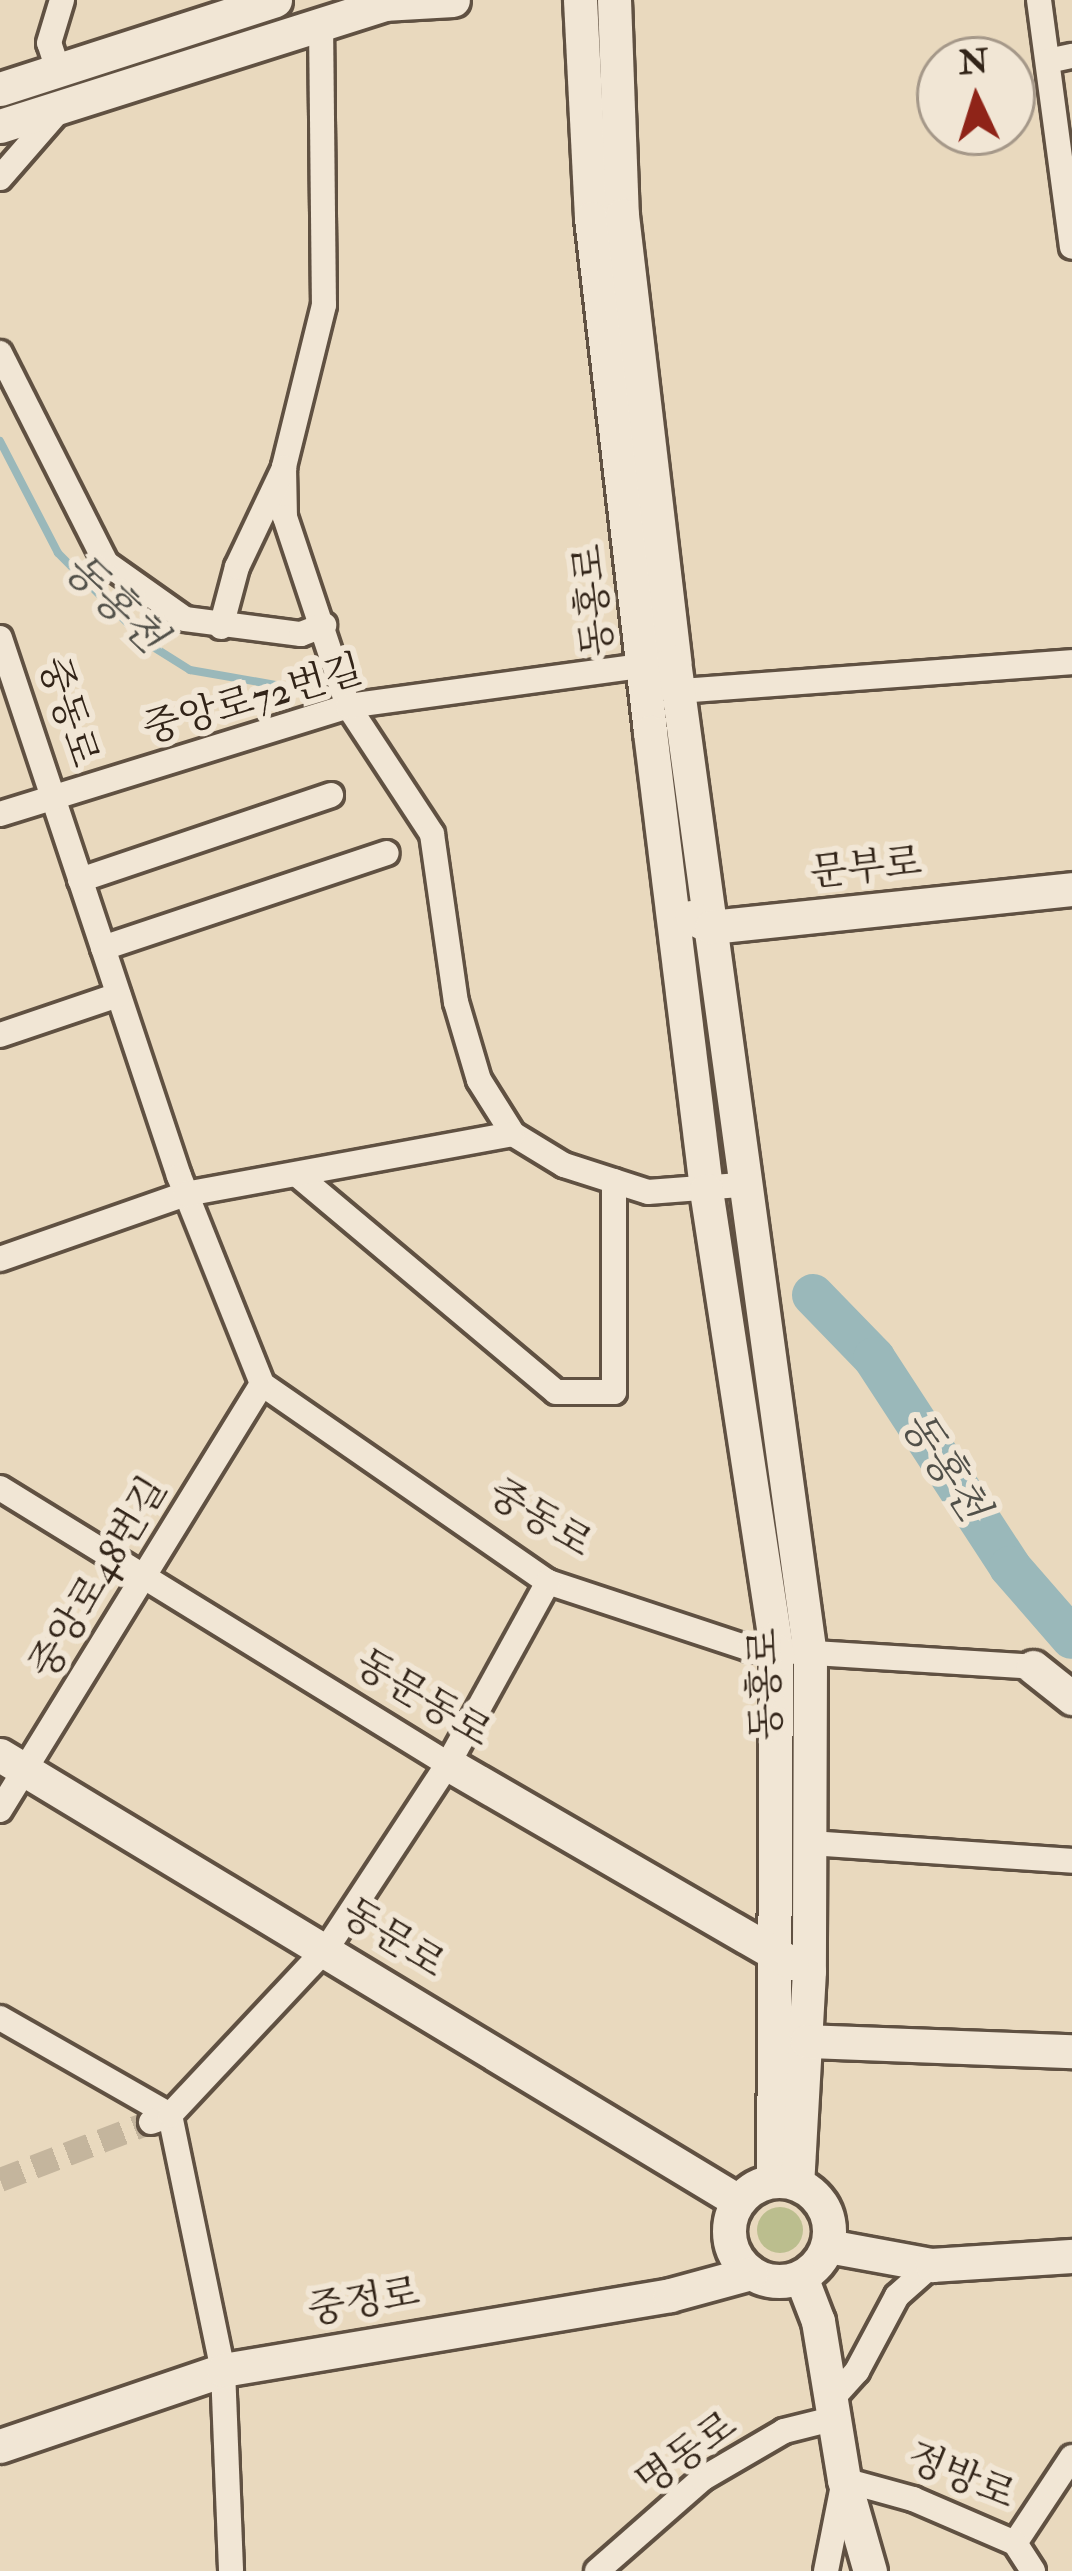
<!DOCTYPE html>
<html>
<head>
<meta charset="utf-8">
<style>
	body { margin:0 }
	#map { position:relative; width:1072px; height:2571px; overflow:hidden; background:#e9d9be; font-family:"IM FELL Double Pica","Noto Serif KR",serif }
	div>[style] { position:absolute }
	.green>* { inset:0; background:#bbbe8e }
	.round { border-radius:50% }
	.stream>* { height:8px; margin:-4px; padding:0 4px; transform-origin:4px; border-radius:4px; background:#9ab8ba }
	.river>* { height:42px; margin:-21px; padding:0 21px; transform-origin:21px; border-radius:21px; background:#9ab8ba }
	.street-tunnel>* { height:24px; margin-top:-12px; transform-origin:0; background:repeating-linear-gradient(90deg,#c4b59d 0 24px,transparent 0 36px) }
	.roads { filter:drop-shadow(3px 0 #605142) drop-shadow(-3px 0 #605142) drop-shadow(0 3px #605142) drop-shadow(0 -3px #605142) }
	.street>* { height:24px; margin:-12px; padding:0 12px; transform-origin:12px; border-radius:12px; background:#f1e6d5 }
	.secondary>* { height:33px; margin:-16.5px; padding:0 16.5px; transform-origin:16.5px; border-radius:16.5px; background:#f1e6d5 }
	.secondary>.ring { margin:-16.5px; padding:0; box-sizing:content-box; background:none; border:33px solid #f1e6d5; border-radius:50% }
	span { translate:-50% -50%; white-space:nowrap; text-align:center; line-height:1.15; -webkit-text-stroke:12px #f1e6d5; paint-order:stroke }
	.street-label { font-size:39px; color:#322418 }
	.water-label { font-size:42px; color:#515049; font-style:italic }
	.north { position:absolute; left:916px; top:36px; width:120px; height:120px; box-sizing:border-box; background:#f1e6d5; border:3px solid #a59889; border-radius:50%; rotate:356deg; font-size:33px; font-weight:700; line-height:48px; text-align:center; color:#322418 }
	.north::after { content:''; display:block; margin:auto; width:42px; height:54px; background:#8f2418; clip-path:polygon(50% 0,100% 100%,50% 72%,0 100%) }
</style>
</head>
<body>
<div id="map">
	<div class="green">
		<div class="round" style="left:757px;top:2207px;width:46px;height:46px"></div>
	</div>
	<div class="stream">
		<div style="left:0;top:441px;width:126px;rotate:62.6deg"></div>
		<div style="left:58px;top:553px;width:127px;rotate:45.3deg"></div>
		<div style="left:147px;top:643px;width:51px;rotate:32.1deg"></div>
		<div style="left:190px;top:670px;width:98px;rotate:9.9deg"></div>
	</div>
	<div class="river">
		<div style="left:813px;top:1295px;width:88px;rotate:45.9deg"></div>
		<div style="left:874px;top:1358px;width:249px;rotate:56.9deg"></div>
		<div style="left:1010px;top:1567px;width:94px;rotate:48.9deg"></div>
	</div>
	<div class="street-tunnel">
		<div style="left:0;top:2180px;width:162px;rotate:-21deg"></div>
	</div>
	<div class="roads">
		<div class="street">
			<div style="left:1039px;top:0;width:249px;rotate:82.4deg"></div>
			<div style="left:321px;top:23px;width:282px;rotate:89.4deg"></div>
			<div style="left:324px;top:305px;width:167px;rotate:103.9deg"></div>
			<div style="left:284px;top:467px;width:50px;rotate:88.9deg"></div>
			<div style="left:285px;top:517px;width:199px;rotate:71.6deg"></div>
			<div style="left:348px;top:706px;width:153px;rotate:56.7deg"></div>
			<div style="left:432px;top:834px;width:170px;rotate:81.9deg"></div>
			<div style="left:456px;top:1002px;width:81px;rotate:73.6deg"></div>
			<div style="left:479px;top:1080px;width:64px;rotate:57.8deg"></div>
			<div style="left:513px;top:1134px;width:60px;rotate:31.3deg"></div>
			<div style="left:564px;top:1165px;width:88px;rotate:17.8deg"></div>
			<div style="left:648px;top:1192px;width:92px;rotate:-4.4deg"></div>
			<div style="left:1048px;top:61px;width:25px;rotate:-12deg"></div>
			<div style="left:58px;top:70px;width:28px;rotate:-108deg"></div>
			<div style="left:49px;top:43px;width:45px;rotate:-73.2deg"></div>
			<div style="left:0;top:178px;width:93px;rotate:-48.9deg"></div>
			<div style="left:0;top:353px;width:235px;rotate:63.2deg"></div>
			<div style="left:106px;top:563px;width:97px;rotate:35.3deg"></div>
			<div style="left:185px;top:619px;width:117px;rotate:7.4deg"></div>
			<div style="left:301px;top:634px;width:25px;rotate:-21deg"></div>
			<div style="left:221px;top:627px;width:62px;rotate:-75.1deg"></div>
			<div style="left:237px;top:567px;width:110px;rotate:-64.6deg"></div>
			<div style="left:0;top:638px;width:567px;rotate:71.6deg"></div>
			<div style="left:179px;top:1176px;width:224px;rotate:68.2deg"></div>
			<div style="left:262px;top:1384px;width:348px;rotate:34.7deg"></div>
			<div style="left:548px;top:1582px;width:213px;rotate:18.3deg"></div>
			<div style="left:750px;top:1649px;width:284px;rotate:3.6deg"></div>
			<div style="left:680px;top:691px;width:393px;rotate:-4.2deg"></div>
			<div style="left:0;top:814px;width:364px;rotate:-17.2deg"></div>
			<div style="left:348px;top:706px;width:308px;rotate:-7.8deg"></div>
			<div style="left:80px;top:880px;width:265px;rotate:-18.7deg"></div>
			<div style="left:103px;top:948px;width:299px;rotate:-18.5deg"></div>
			<div style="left:0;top:1035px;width:125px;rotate:-18.7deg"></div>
			<div style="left:300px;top:1177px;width:334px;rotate:40deg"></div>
			<div style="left:556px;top:1392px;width:58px"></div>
			<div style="left:614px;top:1392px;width:211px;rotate:-90deg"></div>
			<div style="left:0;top:1259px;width:197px;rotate:-19.3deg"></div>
			<div style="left:186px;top:1194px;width:332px;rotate:-10.4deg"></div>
			<div style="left:0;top:1488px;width:526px;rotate:31.64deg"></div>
			<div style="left:0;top:1810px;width:500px;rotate:-58.41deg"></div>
			<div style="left:811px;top:1843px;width:262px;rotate:3.9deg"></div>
			<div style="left:0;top:2018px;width:196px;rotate:29.7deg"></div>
			<div style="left:170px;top:2115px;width:260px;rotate:78.3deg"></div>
			<div style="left:223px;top:2370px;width:201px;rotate:87.7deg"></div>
			<div style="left:151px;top:2122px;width:20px;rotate:-20deg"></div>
			<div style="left:170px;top:2115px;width:229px;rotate:-46.8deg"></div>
			<div style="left:327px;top:1948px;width:220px;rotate:-56.7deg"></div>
			<div style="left:448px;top:1764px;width:208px;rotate:-61.2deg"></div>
			<div style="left:831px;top:2400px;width:39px;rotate:-48deg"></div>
			<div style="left:857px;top:2371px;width:85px;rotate:-61.9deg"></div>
			<div style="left:897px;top:2296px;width:47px;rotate:-41.5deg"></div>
			<div style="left:1015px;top:2543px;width:103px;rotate:-56.5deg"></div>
			<div style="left:597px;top:2571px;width:140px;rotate:-41.2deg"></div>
			<div style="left:702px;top:2479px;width:95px;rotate:-30.3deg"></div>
			<div style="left:784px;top:2431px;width:49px;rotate:-14deg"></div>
			<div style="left:826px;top:2571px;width:93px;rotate:-78.8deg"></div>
			<div style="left:844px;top:2480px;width:72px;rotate:15.4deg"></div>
			<div style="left:913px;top:2499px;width:111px;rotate:23.3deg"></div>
			<div style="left:1015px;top:2543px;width:33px;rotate:57deg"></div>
		</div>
		<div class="secondary">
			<div style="left:580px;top:0;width:218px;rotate:87.1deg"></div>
			<div style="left:591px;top:218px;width:517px;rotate:83.45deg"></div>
			<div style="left:650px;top:732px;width:461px;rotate:83deg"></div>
			<div style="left:706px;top:1190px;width:465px;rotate:81.3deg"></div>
			<div style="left:776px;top:1650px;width:531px;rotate:90.32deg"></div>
			<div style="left:614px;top:0;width:215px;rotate:87.9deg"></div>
			<div style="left:622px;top:215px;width:449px;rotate:83.3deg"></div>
			<div style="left:674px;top:661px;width:1003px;rotate:82.21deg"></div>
			<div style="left:810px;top:1655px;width:316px;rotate:90.2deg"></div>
			<div style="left:809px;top:1971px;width:213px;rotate:93.2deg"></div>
			<div style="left:383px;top:4px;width:70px;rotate:-3.3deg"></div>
			<div style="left:0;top:89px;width:289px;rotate:-17.9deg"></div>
			<div style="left:0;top:126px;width:417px;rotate:-17.6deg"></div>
			<div style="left:691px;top:917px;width:22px;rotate:27deg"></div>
			<div style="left:711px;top:927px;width:363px;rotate:-6deg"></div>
			<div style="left:1033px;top:1667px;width:50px;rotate:38.5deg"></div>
			<div style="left:0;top:1755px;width:862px;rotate:31.15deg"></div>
			<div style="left:448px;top:1764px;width:397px;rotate:30.1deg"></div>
			<div style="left:807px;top:2041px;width:265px;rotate:2.2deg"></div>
			<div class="ring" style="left:729px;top:2181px;width:67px;height:67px"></div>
			<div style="left:828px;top:2246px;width:106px;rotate:10.4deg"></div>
			<div style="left:932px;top:2265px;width:140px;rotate:-3.7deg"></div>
			<div style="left:801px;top:2277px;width:47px;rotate:68.9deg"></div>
			<div style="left:818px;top:2321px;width:161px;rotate:80.7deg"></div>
			<div style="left:844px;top:2480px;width:95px;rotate:74.1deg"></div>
			<div style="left:0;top:2446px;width:236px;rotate:-18.8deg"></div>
			<div style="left:223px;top:2370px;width:453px;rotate:-9.5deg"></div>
			<div style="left:670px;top:2295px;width:84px;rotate:-15.2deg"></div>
		</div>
	</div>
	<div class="street-label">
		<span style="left:594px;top:600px;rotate:-96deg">동홍로</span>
		<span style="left:253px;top:700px;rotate:-16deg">중앙로72번길</span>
		<span style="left:68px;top:712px;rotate:72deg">중동로</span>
		<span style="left:866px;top:868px;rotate:-6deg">문부로</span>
		<span style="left:540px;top:1519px;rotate:31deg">중동로</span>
		<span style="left:99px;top:1578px;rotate:-59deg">중앙로48번길</span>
		<span style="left:766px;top:1684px;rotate:-92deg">동홍로</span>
		<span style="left:423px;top:1699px;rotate:31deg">동문동로</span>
		<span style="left:393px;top:1939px;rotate:32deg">동문로</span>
		<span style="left:364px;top:2302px;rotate:-10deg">중정로</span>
		<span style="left:687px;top:2454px;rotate:-36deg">명동로</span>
		<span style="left:961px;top:2477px;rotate:22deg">정방로</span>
	</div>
	<div class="water-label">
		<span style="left:114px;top:603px;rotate:44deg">동홍천</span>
		<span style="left:944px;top:1466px;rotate:57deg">동홍천</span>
	</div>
	<div class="north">N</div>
</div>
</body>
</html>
